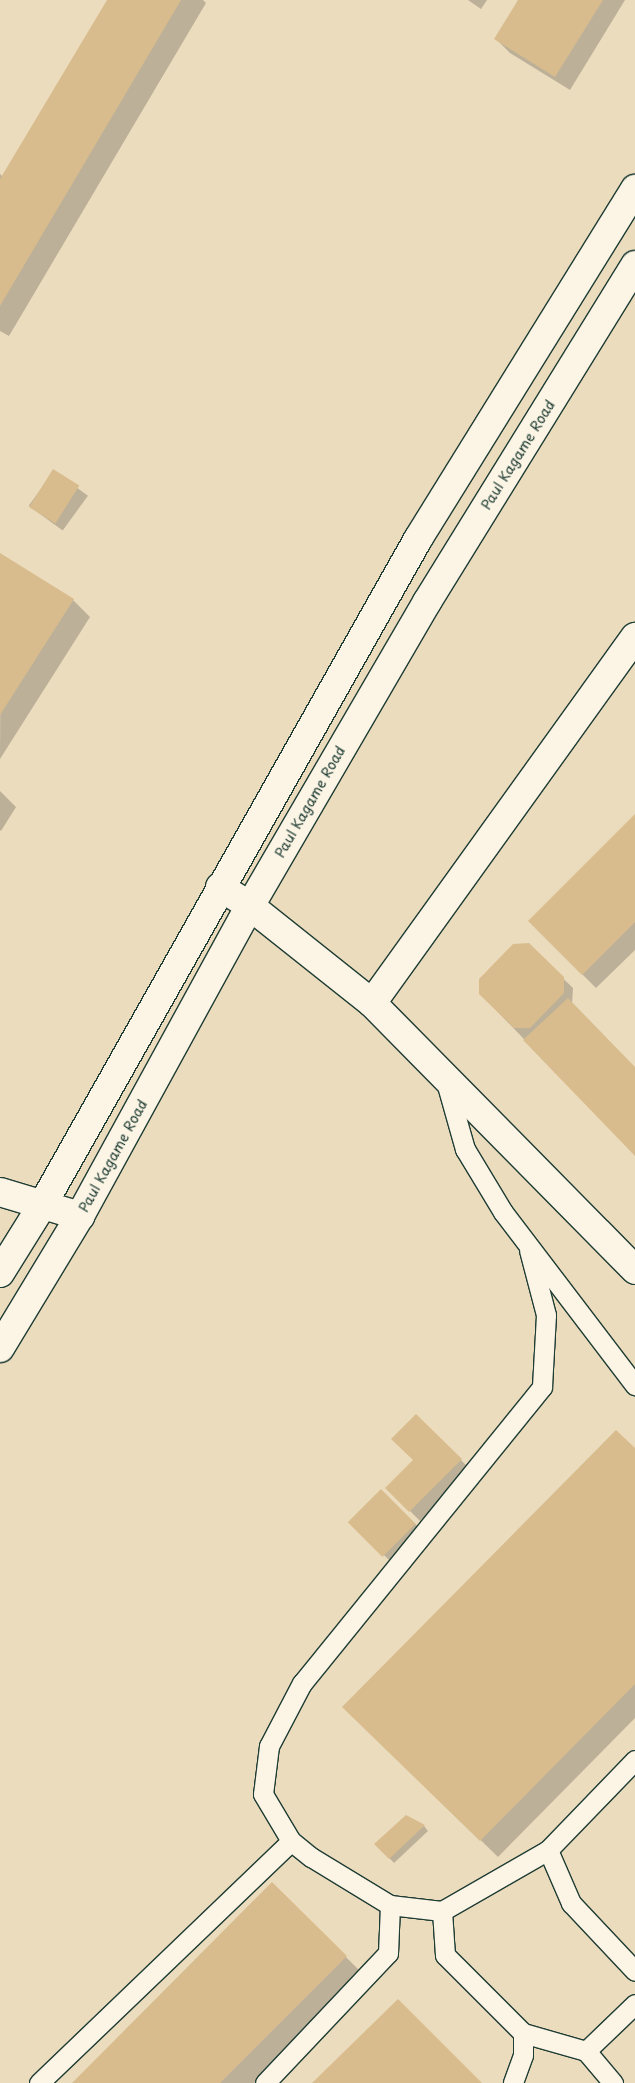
<!DOCTYPE html>
<html>
<head>
<meta charset="utf-8">
<style>
	body { margin:0 }
	#map { position:relative; width:635px; height:2083px; overflow:hidden; background:#f5ead3; font-family:"Playpen Sans",sans-serif }
	div>[style] { position:absolute }
	.built>* { inset:0; background:#ecdcbe; transform-origin:0 0 }
	.shadow>* { inset:0; background:#0003; transform-origin:0 0 }
	.building>* { inset:0; background:#d8bc8d; transform-origin:0 0 }
	.roads { filter:drop-shadow(1px 0 #1f3d34) drop-shadow(-1px 0 #1f3d34) drop-shadow(0 1px #1f3d34) drop-shadow(0 -1px #1f3d34) }
	.service>* { height:19px; margin:-9.5px; padding:0 9.5px; transform-origin:9.5px; border-radius:9.5px; background:#fcf5e5 }
	.minor>* { height:28px; margin:-14px; padding:0 14px; transform-origin:14px; border-radius:14px; background:#fcf5e5 }
	.secondary>* { height:28px; margin:-14px; padding:0 14px; transform-origin:14px; border-radius:14px; background:#fcf5e5 }
	span { translate:-50% -50%; white-space:nowrap; text-align:center; line-height:1.15; -webkit-text-stroke:5px #fcf5e5; paint-order:stroke }
	.street-label { font-size:14px; color:#1f3d34 }
</style>
</head>
<body>
<div id="map">
	<div class="built">
		<div style="left:0;top:0;width:635px;height:2083px"></div>
	</div>
	<div class="shadow">
		<div style="clip-path:polygon(108px 0,203px 0,206px 3px,9px 336px,0 331px,0 174px,3px 177px)"></div>
		<div style="clip-path:polygon(468px 0,487px 0,481px 9px)"></div>
		<div style="clip-path:polygon(520px 0,625px 0,570px 90px,510px 53px,496px 39px)"></div>
		<div style="left:54px;top:471px;width:42px;height:43px;rotate:36deg"></div>
		<div style="clip-path:polygon(1px 555px,73px 600px,90px 617px,0 759px)"></div>
		<div style="clip-path:polygon(0 791px,16px 807px,1px 831px,0 830px)"></div>
		<div style="clip-path:polygon(635px 816px,635px 950px,596px 988px,529px 921px)"></div>
		<div style="clip-path:polygon(528px 945px,573px 988px,572px 1004px,635px 1068px,635px 1154px,490px 1004px)"></div>
		<div style="clip-path:polygon(416px 1416px,471px 1470px,420px 1521px,387px 1488px,415px 1460px)"></div>
		<div style="clip-path:polygon(635px 1450px,635px 1718px,498px 1857px,361px 1723px)"></div>
		<div style="left:381px;top:1491px;width:62px;height:44px;rotate:44deg"></div>
		<div style="clip-path:polygon(424px 1826px,428px 1831px,394px 1863px,376px 1844px)"></div>
		<div style="clip-path:polygon(272px 1884px,363px 1974px,254px 2083px,74px 2083px)"></div>
	</div>
	<div class="building">
		<div style="clip-path:polygon(107px 0,181px 0,0 306px,0 179px)"></div>
		<div style="clip-path:polygon(518px 0,603px 0,555px 77px,494px 39px)"></div>
		<div style="left:53px;top:469px;width:31px;height:45px;rotate:32deg"></div>
		<div style="clip-path:polygon(0 553px,74px 599px,0 715px)"></div>
		<div style="clip-path:polygon(635px 814px,635px 922px,582px 975px,528px 921px)"></div>
		<div style="clip-path:polygon(529px 943px,564px 977px,564px 993px,530px 1028px,514px 1028px,479px 994px,479px 979px,513px 944px)"></div>
		<div style="clip-path:polygon(568px 998px,635px 1067px,635px 1156px,523px 1040px)"></div>
		<div style="clip-path:polygon(416px 1414px,462px 1459px,409px 1512px,385px 1488px,413px 1460px,391px 1439px)"></div>
		<div style="clip-path:polygon(616px 1430px,635px 1448px,635px 1684px,480px 1841px,342px 1707px)"></div>
		<div style="left:381px;top:1489px;width:49px;height:47px;rotate:45deg"></div>
		<div style="clip-path:polygon(406px 1815px,425px 1825px,389px 1859px,374px 1844px)"></div>
		<div style="clip-path:polygon(272px 1882px,347px 1956px,220px 2083px,72px 2083px)"></div>
		<div style="clip-path:polygon(398px 1999px,482px 2083px,312px 2083px)"></div>
	</div>
	<div class="roads">
		<div class="service">
			<div style="left:446px;top:1082px;width:70px;rotate:74.2deg"></div>
			<div style="left:465px;top:1149px;width:74px;rotate:58.9deg"></div>
			<div style="left:503px;top:1212px;width:218px;rotate:52.7deg"></div>
			<div style="left:529px;top:1250px;width:67px;rotate:75.3deg"></div>
			<div style="left:546px;top:1315px;width:72px;rotate:93.2deg"></div>
			<div style="left:542px;top:1387px;width:381px;rotate:129deg"></div>
			<div style="left:302px;top:1683px;width:71px;rotate:117.6deg"></div>
			<div style="left:269px;top:1746px;width:48px;rotate:97.1deg"></div>
			<div style="left:263px;top:1794px;width:55px;rotate:59.2deg"></div>
			<div style="left:291px;top:1841px;width:26px;rotate:39deg"></div>
			<div style="left:311px;top:1857px;width:92px;rotate:31.3deg"></div>
			<div style="left:390px;top:1905px;width:52px;rotate:6.6deg"></div>
			<div style="left:442px;top:1911px;width:122px;rotate:-29.9deg"></div>
			<div style="left:548px;top:1850px;width:125px;rotate:-46deg"></div>
			<div style="left:548px;top:1850px;width:58px;rotate:66.5deg"></div>
			<div style="left:571px;top:1903px;width:93px;rotate:46.7deg"></div>
			<div style="left:442px;top:1911px;width:44px;rotate:86.1deg"></div>
			<div style="left:445px;top:1955px;width:110px;rotate:45deg"></div>
			<div style="left:523px;top:2033px;width:22px;rotate:90deg"></div>
			<div style="left:523px;top:2055px;width:30px;rotate:110deg"></div>
			<div style="left:523px;top:2033px;width:66px;rotate:15.9deg"></div>
			<div style="left:586px;top:2051px;width:42px;rotate:49.8deg"></div>
			<div style="left:586px;top:2051px;width:68px;rotate:-43.8deg"></div>
			<div style="left:39px;top:2083px;width:349px;rotate:-43.8deg"></div>
			<div style="left:265px;top:2083px;width:179px;rotate:-46.6deg"></div>
			<div style="left:388px;top:1953px;width:48px;rotate:-87.6deg"></div>
		</div>
		<div class="minor">
			<div style="left:220px;top:887px;width:36px;rotate:32deg"></div>
			<div style="left:250px;top:906px;width:156px;rotate:38.5deg"></div>
			<div style="left:372px;top:1003px;width:375px;rotate:45.4deg"></div>
			<div style="left:372px;top:1003px;width:451px;rotate:-54.3deg"></div>
			<div style="left:0;top:1192px;width:84px;rotate:16.7deg"></div>
		</div>
		<div class="secondary">
			<div style="left:0;top:1273px;width:81px;rotate:-58.1deg"></div>
			<div style="left:43px;top:1204px;width:763px;rotate:-60.58deg"></div>
			<div style="left:418px;top:539px;width:412px;rotate:-58.2deg"></div>
			<div style="left:0;top:1348px;width:154px;rotate:-58.8deg"></div>
			<div style="left:80px;top:1216px;width:354px;rotate:-61.3deg"></div>
			<div style="left:250px;top:906px;width:352px;rotate:-59.8deg"></div>
			<div style="left:427px;top:602px;width:396px;rotate:-58.3deg"></div>
		</div>
	</div>
	<div class="street-label">
		<span style="left:518px;top:455px;rotate:-58deg">Paul Kagame Road</span>
		<span style="left:310px;top:802px;rotate:-60deg">Paul Kagame Road</span>
		<span style="left:113px;top:1156px;rotate:-61deg">Paul Kagame Road</span>
	</div>
</div>
</body>
</html>
